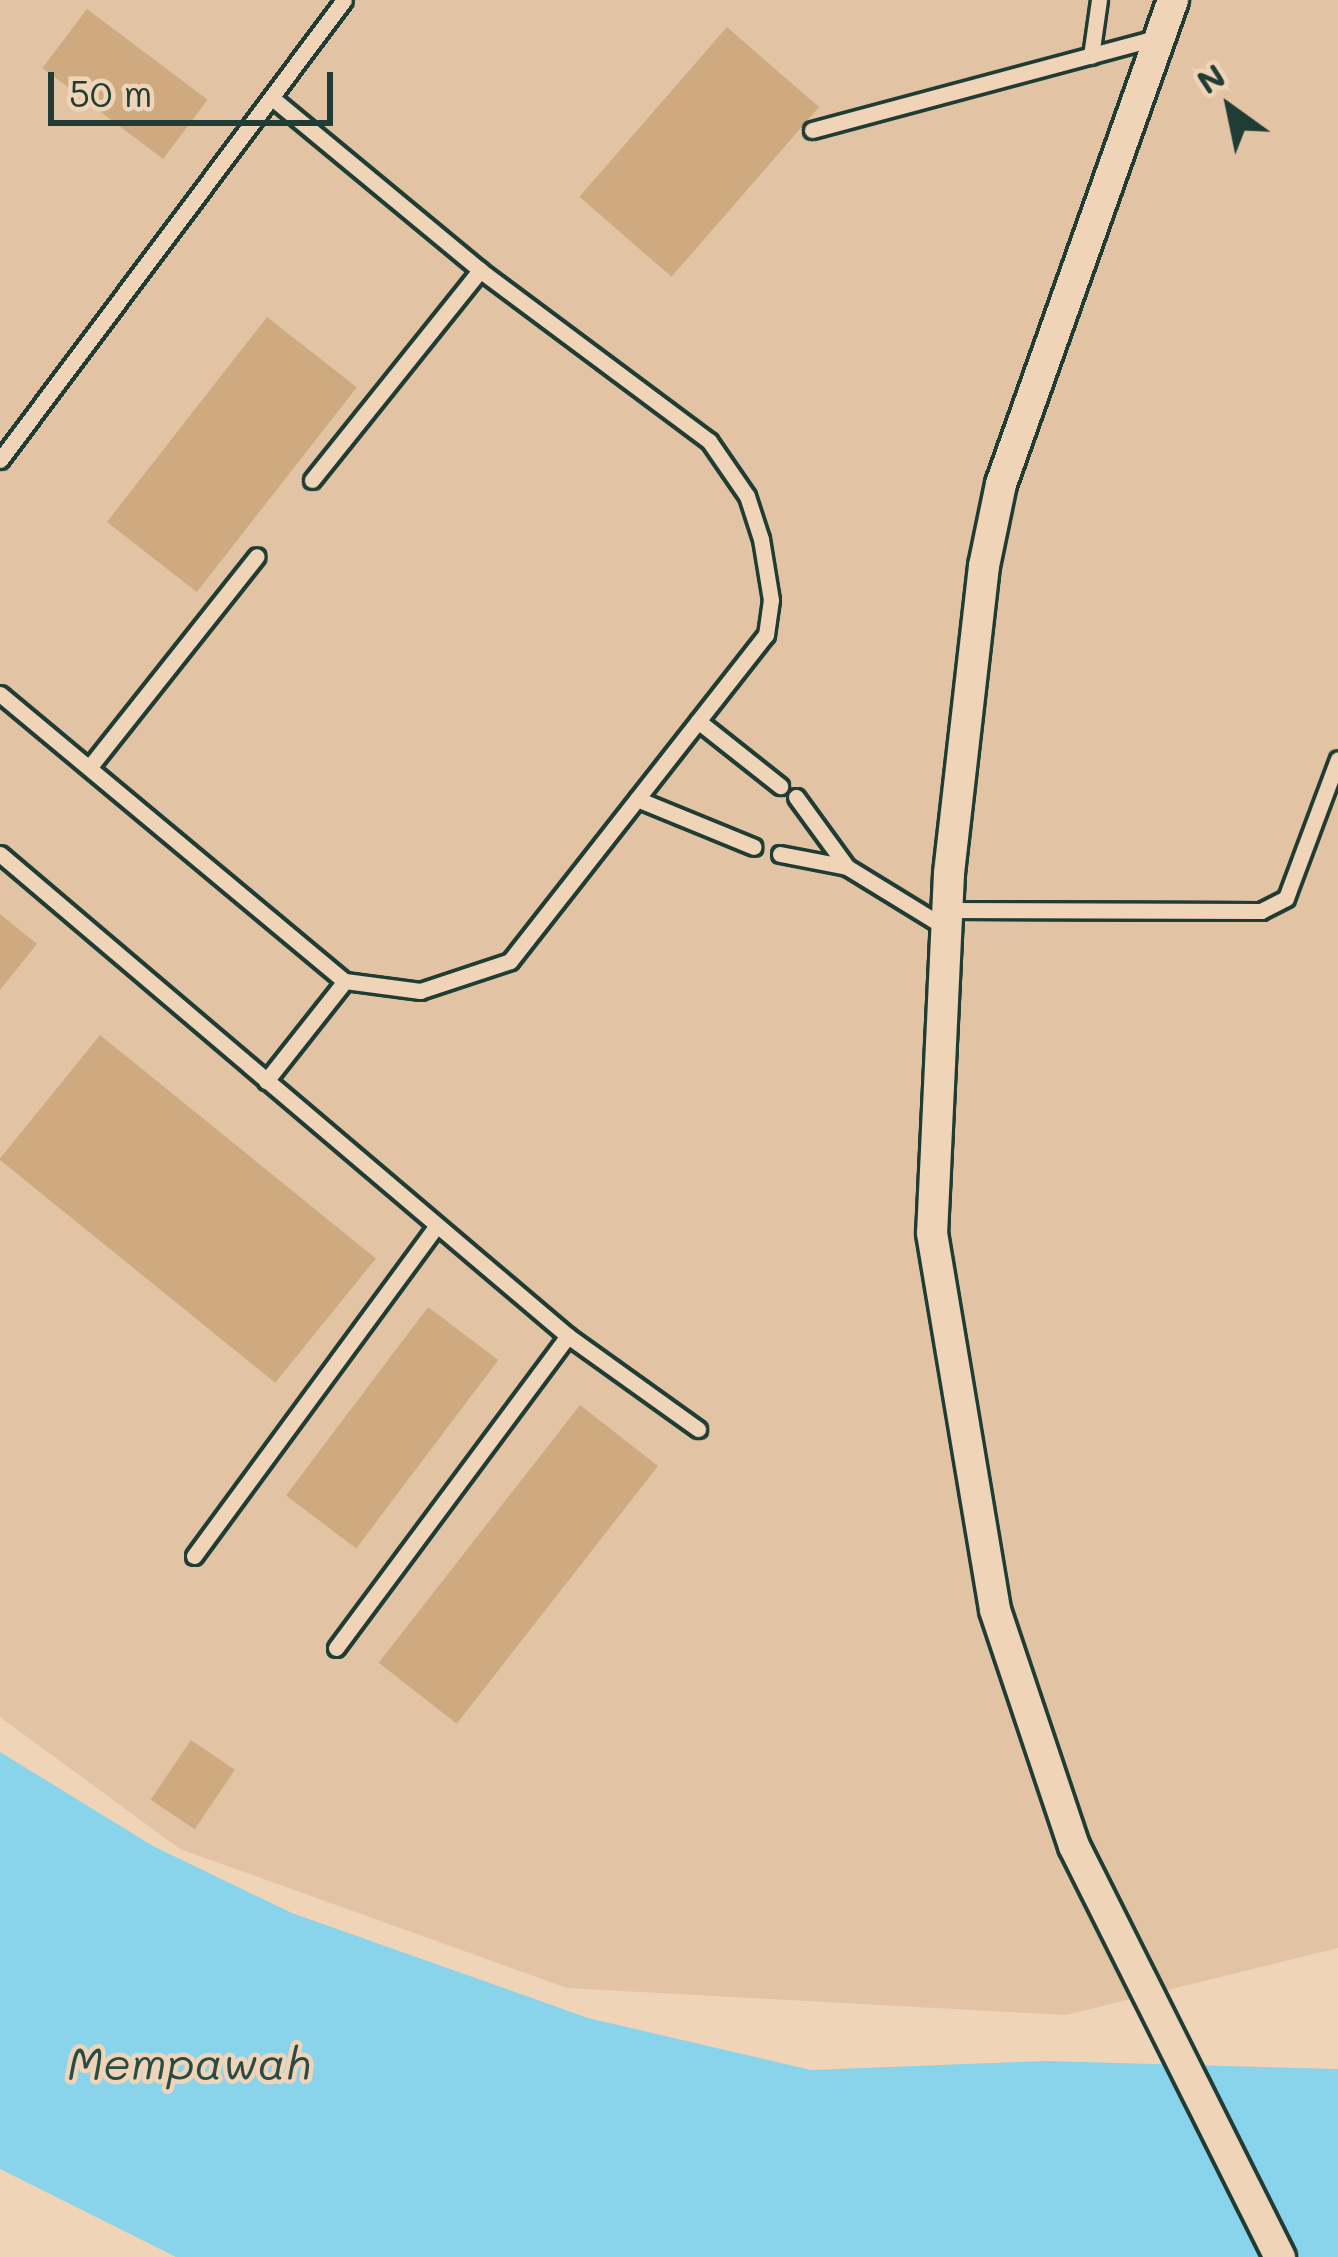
<!DOCTYPE html>
<html>
<head>
<meta charset="utf-8">
<style>
	body { margin:0 }
	#map { position:relative; width:1338px; height:2257px; overflow:hidden; background:#f0d4b7; font-family:Mali,sans-serif }
	div>[style] { position:absolute }
	.built>* { inset:0; background:#e2c4a5 }
	.water>* { inset:0; background:#8ad4eb }
	.building>* { inset:0; background:#cfaa81; transform-origin:0 0 }
	.roads { filter:drop-shadow(3px 0 #1f3d34) drop-shadow(-3px 0 #1f3d34) drop-shadow(0 3px #1f3d34) drop-shadow(0 -3px #1f3d34) }
	.service>* { height:15px; margin:-7.5px; padding:0 7.5px; transform-origin:7.5px; border-radius:7.5px; background:#f0d4b7 }
	.minor>* { height:30px; margin:-15px; padding:0 15px; transform-origin:15px; border-radius:15px; background:#f0d4b7 }
	span { translate:-50% -50%; white-space:nowrap; text-align:center; line-height:1.15; -webkit-text-stroke:9px #f0d4b7; paint-order:stroke }
	.water-label { font-size:45px; color:#2a4c46; font-style:italic }
	.north { position:absolute; left:1170px; top:48px; width:120px; height:120px; -webkit-text-stroke:9px #f0d4b7; paint-order:stroke; rotate:327deg; font-size:33px; font-weight:700; line-height:48px; text-align:center; color:#1f3d34 }
	.north::after { content:''; display:block; margin:auto; width:42px; height:54px; background:#1f3d34; clip-path:polygon(50% 0,100% 100%,50% 72%,0 100%) }
	.scale { position:absolute; left:48px; top:72px; width:285px; height:54px; box-sizing:border-box; border:6px solid #1f3d34; border-top:0; padding-left:15px; font-size:36px; line-height:42px; white-space:nowrap; color:#1f3d34; -webkit-text-stroke:9px #f0d4b7; paint-order:stroke }
</style>
</head>
<body>
<div id="map">
	<div class="built">
		<div style="clip-path:polygon(0 0,1338px 0,1338px 1948px,1066px 2015px,567px 1988px,180px 1849px,0 1717px)"></div>
	</div>
	<div class="water">
		<div style="clip-path:polygon(0 1752px,153px 1846px,292px 1913px,588px 2018px,811px 2070px,1045px 2061px,1338px 2069px,1338px 2257px,176px 2257px,0 2169px)"></div>
	</div>
	<div class="building">
		<div style="left:87px;top:9px;width:151px;height:74px;rotate:37deg"></div>
		<div style="left:727px;top:27px;width:122px;height:225px;rotate:41deg"></div>
		<div style="left:267px;top:317px;width:114px;height:260px;rotate:38deg"></div>
		<div style="clip-path:polygon(0 914px,37px 944px,0 990px)"></div>
		<div style="left:100px;top:1035px;width:355px;height:160px;rotate:39deg"></div>
		<div style="left:428px;top:1307px;width:88px;height:236px;rotate:37deg"></div>
		<div style="left:580px;top:1405px;width:99px;height:327px;rotate:38deg"></div>
		<div style="left:191px;top:1740px;width:53px;height:72px;rotate:34deg"></div>
	</div>
	<div class="roads">
		<div class="service">
			<div style="left:1091px;top:56px;width:57px;rotate:-81.9deg"></div>
			<div style="left:812px;top:130px;width:359px;rotate:-15deg"></div>
			<div style="left:0;top:460px;width:574px;rotate:-53.21deg"></div>
			<div style="left:312px;top:480px;width:269px;rotate:-51.3deg"></div>
			<div style="left:0;top:694px;width:449px;rotate:39.8deg"></div>
			<div style="left:345px;top:981px;width:76px;rotate:7.6deg"></div>
			<div style="left:420px;top:991px;width:95px;rotate:-18.4deg"></div>
			<div style="left:510px;top:961px;width:415px;rotate:-51.9deg"></div>
			<div style="left:766px;top:635px;width:35px;rotate:-82deg"></div>
			<div style="left:771px;top:600px;width:62px;rotate:-99.3deg"></div>
			<div style="left:761px;top:539px;width:45px;rotate:-108deg"></div>
			<div style="left:747px;top:496px;width:67px;rotate:-124.6deg"></div>
			<div style="left:709px;top:441px;width:286px;rotate:-143.3deg"></div>
			<div style="left:480px;top:270px;width:265px;rotate:-140.4deg"></div>
			<div style="left:698px;top:721px;width:105px;rotate:38.4deg"></div>
			<div style="left:92px;top:764px;width:265px;rotate:-51.6deg"></div>
			<div style="left:796px;top:797px;width:87px;rotate:53.9deg"></div>
			<div style="left:637px;top:799px;width:126px;rotate:22.3deg"></div>
			<div style="left:0;top:854px;width:745px;rotate:40.32deg"></div>
			<div style="left:568px;top:1336px;width:160px;rotate:35.6deg"></div>
			<div style="left:780px;top:854px;width:68px;rotate:11deg"></div>
			<div style="left:847px;top:867px;width:116px;rotate:31.6deg"></div>
			<div style="left:947px;top:910px;width:314px;rotate:0.2deg"></div>
			<div style="left:1261px;top:911px;width:28px;rotate:-27deg"></div>
			<div style="left:1286px;top:898px;width:148px;rotate:-69.5deg"></div>
			<div style="left:266px;top:1081px;width:127px;rotate:-51.7deg"></div>
			<div style="left:194px;top:1556px;width:409px;rotate:-53.7deg"></div>
			<div style="left:336px;top:1648px;width:389px;rotate:-53.4deg"></div>
		</div>
		<div class="minor">
			<div style="left:1173px;top:0;width:514px;rotate:109.56deg"></div>
			<div style="left:1001px;top:484px;width:84px;rotate:101.7deg"></div>
			<div style="left:984px;top:566px;width:310px;rotate:96.5deg"></div>
			<div style="left:949px;top:874px;width:359px;rotate:92.7deg"></div>
			<div style="left:932px;top:1233px;width:382px;rotate:80.5deg"></div>
			<div style="left:995px;top:1610px;width:249px;rotate:71.5deg"></div>
			<div style="left:1074px;top:1846px;width:460px;rotate:63.4deg"></div>
		</div>
	</div>
	<div class="water-label">
		<span style="left:189px;top:2063px">Mempawah</span>
	</div>
	<div class="north">N</div>
	<div class="scale">50 m</div>
</div>
</body>
</html>
